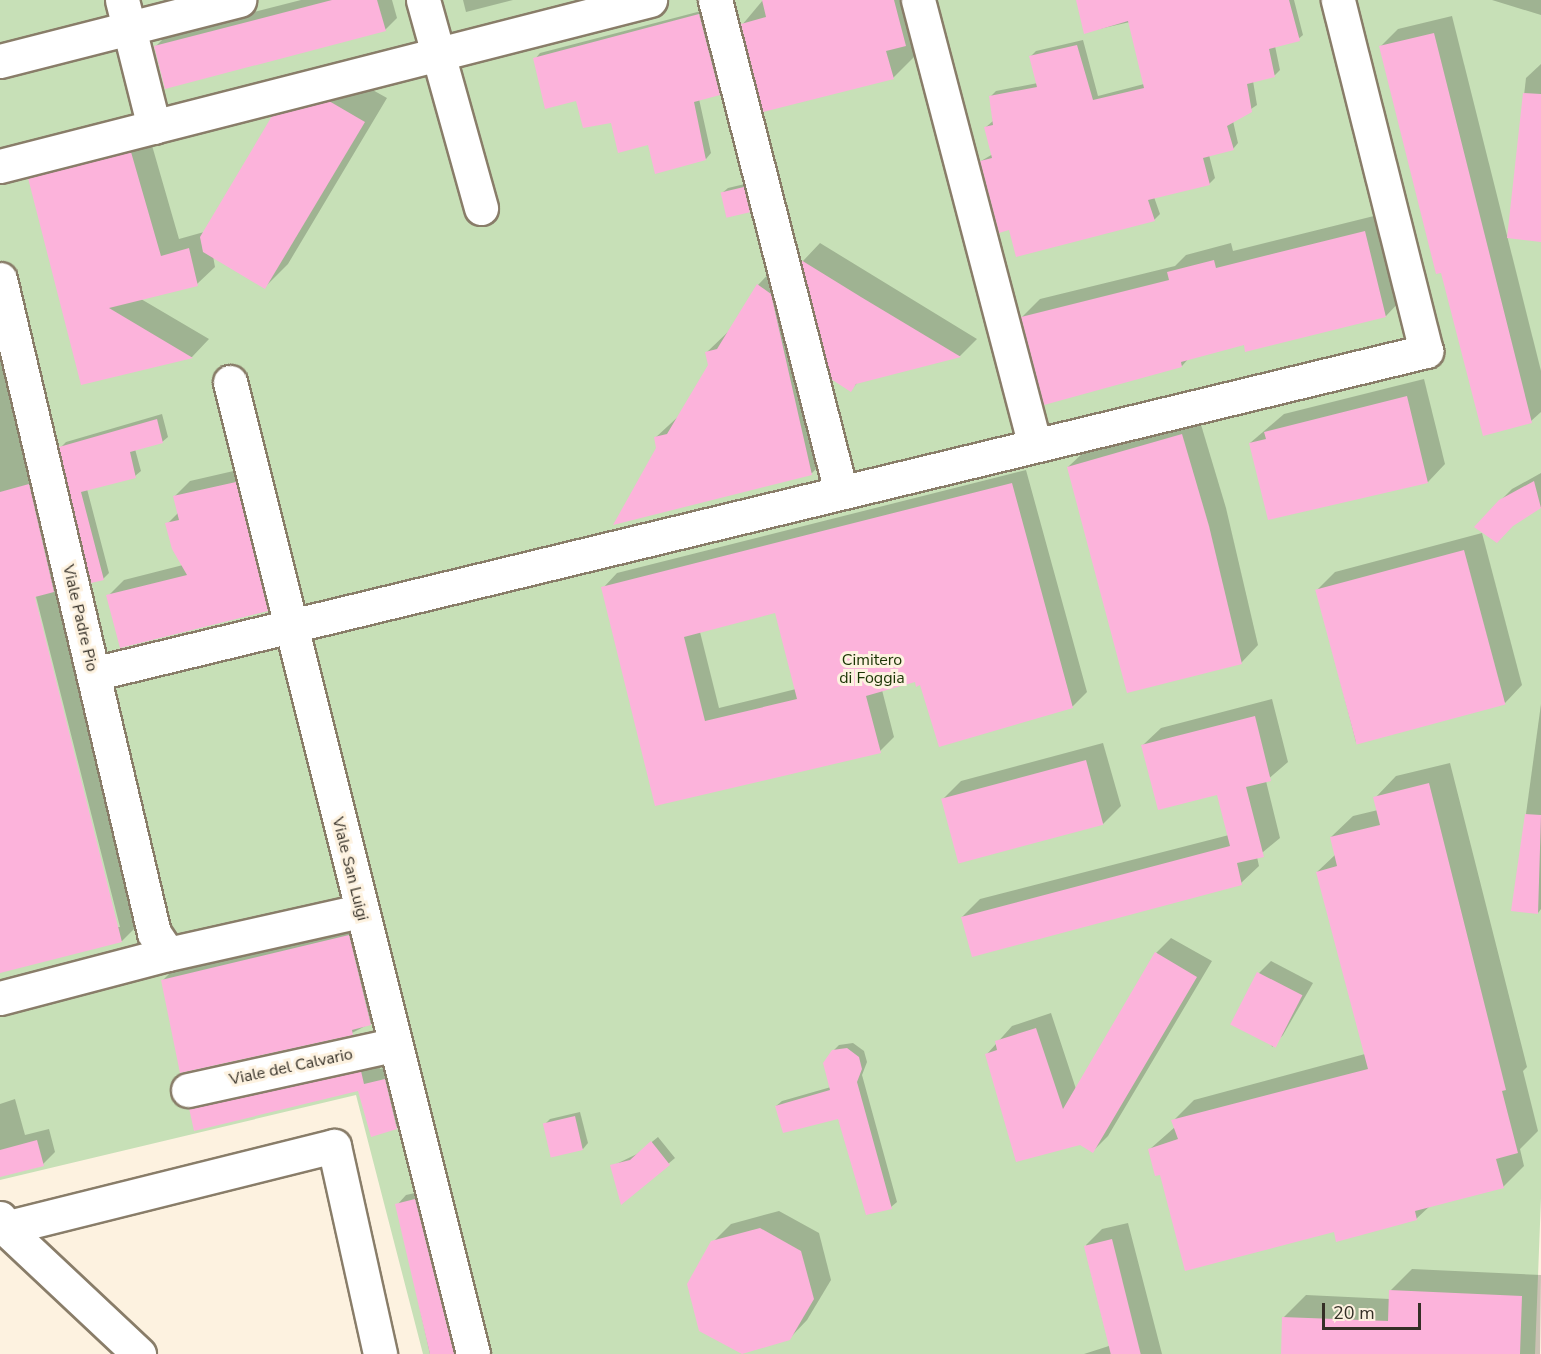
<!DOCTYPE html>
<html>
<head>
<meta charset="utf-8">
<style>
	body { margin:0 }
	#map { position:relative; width:1541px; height:1354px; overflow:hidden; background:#fdf2e0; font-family:"Nunito Sans",sans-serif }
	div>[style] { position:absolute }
	.green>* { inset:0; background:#c7e0b7 }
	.shadow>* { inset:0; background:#0003 }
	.building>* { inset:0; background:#fcb3db; transform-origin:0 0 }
	.roads { filter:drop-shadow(2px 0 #897d69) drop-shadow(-2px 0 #897d69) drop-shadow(0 2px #897d69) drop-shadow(0 -2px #897d69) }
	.minor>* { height:33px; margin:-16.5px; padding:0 16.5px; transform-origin:16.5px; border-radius:16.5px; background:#fff }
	span { translate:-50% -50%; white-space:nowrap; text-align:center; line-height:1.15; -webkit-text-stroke:6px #fdf2e0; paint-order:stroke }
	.street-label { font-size:16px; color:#342f26 }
	.park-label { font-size:16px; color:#1b3404 }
	.scale { position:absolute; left:1322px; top:1303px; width:99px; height:27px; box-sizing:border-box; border:3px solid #342f26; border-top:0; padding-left:8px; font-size:18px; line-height:21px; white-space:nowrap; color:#342f26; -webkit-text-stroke:4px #fdf2e0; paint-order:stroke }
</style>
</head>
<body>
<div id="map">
	<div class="green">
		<div style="clip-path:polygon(0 0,1541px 0,1541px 1198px,1535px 1354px,423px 1354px,356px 1095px,0 1180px)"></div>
	</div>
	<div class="shadow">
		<div style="clip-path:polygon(301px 0,392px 0,397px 18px,385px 30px,156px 46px,168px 34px)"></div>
		<div style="clip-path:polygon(463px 0,513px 0,466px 12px)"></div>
		<div style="clip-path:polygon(763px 0,923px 0,916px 55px,893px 78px,742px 25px)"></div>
		<div style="clip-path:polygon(1078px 0,1294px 0,1303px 35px,1297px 40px,1275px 46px,1280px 70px,1275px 75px,1253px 81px,1257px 105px,1233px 121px,1238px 143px,1233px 149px,1209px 155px,1215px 178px,1209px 184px,1154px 197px,1160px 214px,1154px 220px,1010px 228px,981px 161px,993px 154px,986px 127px,993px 121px,990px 97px,996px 91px,1038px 83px,1031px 56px,1036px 51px,1083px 40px,1098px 96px,1144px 84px,1130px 22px,1086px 32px)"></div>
		<div style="clip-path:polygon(1492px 0,1541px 0,1541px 15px)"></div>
		<div style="clip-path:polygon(705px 10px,725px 88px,719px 94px,699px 99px,711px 153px,706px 159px,649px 143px,611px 121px,577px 100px,535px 59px,540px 53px)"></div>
		<div style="clip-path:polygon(1452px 16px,1541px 371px,1541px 412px,1531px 421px,1442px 271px,1380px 47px,1398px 29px)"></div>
		<div style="clip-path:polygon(1541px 64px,1541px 240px,1508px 237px,1526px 78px)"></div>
		<div style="clip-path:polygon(353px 79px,387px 98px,288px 264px,265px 287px,213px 256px,215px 267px,197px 284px,141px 299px,209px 339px,192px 357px,83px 383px,29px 179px,47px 161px,149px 135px,179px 239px,204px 232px,273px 117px,297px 93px)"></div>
		<div style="clip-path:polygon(749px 183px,755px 205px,749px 211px,722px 193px,728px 188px)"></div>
		<div style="clip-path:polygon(1382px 214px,1403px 298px,1386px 316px,1245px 343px,1189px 358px,1182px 366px,1022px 317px,1040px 299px,1175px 266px,1186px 255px,1231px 243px,1233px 251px)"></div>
		<div style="clip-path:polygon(820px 243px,977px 339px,960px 356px,859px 381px,851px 390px,833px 378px,803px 261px)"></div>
		<div style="clip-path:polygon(781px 261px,835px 450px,812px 473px,658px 449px,655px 438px,681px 414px,710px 365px,707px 352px,731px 329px,758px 285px)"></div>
		<div style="clip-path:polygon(evenodd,0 347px,145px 918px,122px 941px,0 972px,0 347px,34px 589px,120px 927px,117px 927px,31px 590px,34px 589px)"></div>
		<div style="clip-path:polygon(1424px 379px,1445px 464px,1428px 482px,1250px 443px,1284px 414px)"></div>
		<div style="clip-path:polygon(162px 414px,168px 437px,162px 442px,135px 449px,141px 471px,135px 476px,87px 489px,109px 573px,103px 579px,60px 448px,66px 442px)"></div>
		<div style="clip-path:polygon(1199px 418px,1226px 508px,1258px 645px,1241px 663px,1068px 467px,1086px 450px)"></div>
		<div style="clip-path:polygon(251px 467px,283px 594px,267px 610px,108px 596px,124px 580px,183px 565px,167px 524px,178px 513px,174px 497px,190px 481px)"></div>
		<div style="clip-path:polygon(evenodd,1026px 470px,1087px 692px,1073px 706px,940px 746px,921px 684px,916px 681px,882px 690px,894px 737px,880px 751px,656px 804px,603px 588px,617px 573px,1026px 470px,776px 612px,796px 689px,719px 708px,700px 632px,776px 612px)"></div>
		<div style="clip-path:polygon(1541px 473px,1541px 507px,1513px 525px,1500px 501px,1512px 489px)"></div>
		<div style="clip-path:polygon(1482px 533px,1522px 685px,1505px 703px,1356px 742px,1317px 590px,1335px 572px)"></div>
		<div style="clip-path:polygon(1272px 699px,1288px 762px,1266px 781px,1280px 838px,1257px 857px,1259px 866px,1241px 883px,962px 917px,980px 899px,1229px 835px,1218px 793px,1143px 745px,1161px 728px)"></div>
		<div style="clip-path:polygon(1541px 704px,1541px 909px,1538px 913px,1513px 909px)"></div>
		<div style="clip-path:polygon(1103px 743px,1121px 806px,1103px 824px,960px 861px,943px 799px,961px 781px)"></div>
		<div style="clip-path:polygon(1450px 763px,1527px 1067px,1523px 1071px,1538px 1131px,1520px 1149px,1524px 1166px,1503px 1187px,1430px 1206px,1416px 1219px,1335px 1231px,1161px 1173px,1150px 1149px,1175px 1127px,1173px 1121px,1194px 1100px,1365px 1054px,1317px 872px,1336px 854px,1331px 837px,1353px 816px,1378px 810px,1375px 798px,1396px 776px)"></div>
		<div style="clip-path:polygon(367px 918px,388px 1005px,371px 1023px,352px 1033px,163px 980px,181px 962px)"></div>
		<div style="clip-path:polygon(1171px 938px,1212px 961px,1108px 1136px,1093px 1151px,987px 1054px,1012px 1026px,1051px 1013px,1076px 1089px,1156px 953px)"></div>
		<div style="clip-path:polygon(1271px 961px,1313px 983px,1283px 1035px,1272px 1047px,1259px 973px)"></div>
		<div style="clip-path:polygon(853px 1043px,864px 1051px,867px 1062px,862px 1075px,897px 1202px,891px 1207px,839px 1117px,776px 1106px,782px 1101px,831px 1087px,833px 1051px,839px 1045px)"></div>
		<div style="clip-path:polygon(377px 1056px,380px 1069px,401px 1064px,413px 1111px,397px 1127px,359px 1089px,190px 1109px,206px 1093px)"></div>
		<div style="clip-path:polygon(15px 1099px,25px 1135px,49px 1129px,55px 1152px,43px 1164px,0 1176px,0 1104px)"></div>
		<div style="clip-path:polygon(580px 1112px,588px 1143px,583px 1149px,544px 1125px,550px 1119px)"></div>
		<div style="clip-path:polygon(658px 1137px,675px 1158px,622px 1203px,612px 1166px,637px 1154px)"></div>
		<div style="clip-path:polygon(424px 1191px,468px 1354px,430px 1354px,397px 1205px,406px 1195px)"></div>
		<div style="clip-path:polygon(779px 1211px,819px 1233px,831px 1280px,807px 1320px,789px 1339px,713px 1242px,731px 1224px)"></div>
		<div style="clip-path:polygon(1128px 1223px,1162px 1354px,1084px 1354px,1112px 1345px,1086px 1245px,1102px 1229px)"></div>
		<div style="clip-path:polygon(1412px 1269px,1541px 1275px,1540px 1354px,1283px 1354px,1284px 1317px,1306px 1295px,1390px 1299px,1390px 1291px)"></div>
	</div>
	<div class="building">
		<div style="clip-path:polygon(332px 0,377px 0,386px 31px,165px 89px,154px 46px)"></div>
		<div style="clip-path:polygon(762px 0,894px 0,906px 46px,886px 51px,894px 79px,763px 112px,741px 24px,766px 17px)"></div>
		<div style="clip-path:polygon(1076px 0,1289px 0,1300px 41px,1269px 49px,1275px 77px,1247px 84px,1252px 112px,1227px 126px,1234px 150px,1203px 158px,1210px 185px,1148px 200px,1155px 221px,1016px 257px,1009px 230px,999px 233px,980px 161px,992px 158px,984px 127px,993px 125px,989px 96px,1037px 87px,1029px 56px,1077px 45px,1093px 100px,1144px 88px,1128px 21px,1084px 34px)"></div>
		<div style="clip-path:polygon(699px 14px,720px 95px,694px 102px,706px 160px,655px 174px,648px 145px,618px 153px,611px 123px,583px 128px,576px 101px,545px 109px,533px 58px)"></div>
		<div style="clip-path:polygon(1434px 33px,1532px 423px,1483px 436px,1441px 273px,1436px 274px,1379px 46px)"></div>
		<div style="clip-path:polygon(1523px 93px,1541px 94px,1541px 242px,1507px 238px)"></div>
		<div style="clip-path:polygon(329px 101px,365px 122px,265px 289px,203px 252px,200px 237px,272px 116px)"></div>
		<div style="clip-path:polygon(131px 152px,161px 256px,189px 248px,198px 286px,109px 308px,193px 358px,81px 385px,28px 178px)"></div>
		<div style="left:744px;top:187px;width:26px;height:24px;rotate:77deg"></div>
		<div style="clip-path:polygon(1365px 231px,1386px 317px,1245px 352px,1244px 345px,1181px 362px,1182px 367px,1044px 405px,1021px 317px,1169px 280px,1167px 272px,1214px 260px,1216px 268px)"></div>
		<div style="clip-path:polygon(801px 260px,861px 297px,961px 357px,856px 384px,851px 392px,831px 379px)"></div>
		<div style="clip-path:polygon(757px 284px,771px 294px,812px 475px,613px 525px,656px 448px,654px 437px,667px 434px,708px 365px,705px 352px,717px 349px)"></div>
		<div style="clip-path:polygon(1407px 396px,1428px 483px,1268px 520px,1249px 443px,1266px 439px,1264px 432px)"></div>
		<div style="clip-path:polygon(157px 419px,163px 443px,130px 452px,136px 478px,81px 492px,104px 580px,91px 583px,59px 447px)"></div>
		<div style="clip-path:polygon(1182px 434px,1209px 526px,1242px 664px,1127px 693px,1067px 467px)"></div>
		<div style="clip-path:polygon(1534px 481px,1541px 508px,1513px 526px,1497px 543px,1474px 527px,1499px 500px)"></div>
		<div style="clip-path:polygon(236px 482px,268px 611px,120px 648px,106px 595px,187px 575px,172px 549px,165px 523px,179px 520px,173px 496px)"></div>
		<div style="clip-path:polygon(evenodd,1012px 483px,1073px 708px,939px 747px,920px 685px,916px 687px,915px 682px,866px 696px,881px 753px,655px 806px,601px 587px,1012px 483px,775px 613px,797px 699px,705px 721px,684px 637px,775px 613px)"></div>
		<div style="clip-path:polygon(29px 484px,54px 592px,35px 597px,122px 942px,0 973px,0 492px)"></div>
		<div style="left:1464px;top:550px;width:160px;height:154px;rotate:75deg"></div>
		<div style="clip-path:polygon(1255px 716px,1271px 781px,1246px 787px,1264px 857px,1237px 863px,1242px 885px,972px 957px,961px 917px,1230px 846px,1217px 795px,1158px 810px,1141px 745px)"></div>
		<div style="left:1086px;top:760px;width:67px;height:150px;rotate:75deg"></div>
		<div style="clip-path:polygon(1429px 783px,1506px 1090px,1502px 1091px,1518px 1153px,1496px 1159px,1504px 1188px,1415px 1211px,1417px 1220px,1336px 1242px,1334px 1232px,1185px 1271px,1160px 1175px,1155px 1176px,1148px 1149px,1178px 1139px,1171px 1120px,1368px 1069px,1316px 872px,1337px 866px,1330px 837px,1380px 825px,1373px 797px)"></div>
		<div style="clip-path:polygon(1525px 814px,1541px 815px,1538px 914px,1511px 911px)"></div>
		<div style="clip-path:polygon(349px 935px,371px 1025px,352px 1030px,353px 1035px,180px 1073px,161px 980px)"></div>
		<div style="clip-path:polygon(1155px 952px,1197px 977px,1093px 1153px,1080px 1145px,1016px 1162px,985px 1054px,997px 1050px,995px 1041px,1036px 1028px,1063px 1109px)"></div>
		<div style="left:1257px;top:972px;width:51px;height:59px;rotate:27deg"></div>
		<div style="clip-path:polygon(847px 1048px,859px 1057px,862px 1069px,857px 1082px,892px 1209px,866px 1215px,838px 1119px,783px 1133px,775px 1106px,830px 1090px,823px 1063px,832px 1050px)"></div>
		<div style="clip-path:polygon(361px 1071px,364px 1084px,385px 1079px,397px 1129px,371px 1137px,358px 1091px,194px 1131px,189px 1108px)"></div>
		<div style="left:575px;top:1116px;width:35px;height:33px;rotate:77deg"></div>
		<div style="clip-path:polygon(37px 1140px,44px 1166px,0 1177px,0 1150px)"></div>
		<div style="clip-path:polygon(651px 1141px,670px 1165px,621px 1205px,610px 1165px,630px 1160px)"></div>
		<div style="clip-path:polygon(415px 1199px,454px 1354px,430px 1354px,395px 1204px)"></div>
		<div style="clip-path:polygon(760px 1228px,801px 1251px,814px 1299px,790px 1340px,742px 1354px,699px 1331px,687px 1284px,711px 1241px)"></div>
		<div style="left:1112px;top:1239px;width:119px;height:29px;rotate:76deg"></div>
		<div style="clip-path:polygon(1389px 1290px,1522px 1296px,1520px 1354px,1281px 1354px,1282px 1317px,1388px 1321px)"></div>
	</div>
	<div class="roads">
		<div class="minor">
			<div style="left:122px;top:0;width:131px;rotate:75.9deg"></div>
			<div style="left:423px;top:0;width:216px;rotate:74.4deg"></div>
			<div style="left:715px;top:0;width:508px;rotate:75.64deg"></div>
			<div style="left:918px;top:0;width:460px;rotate:75.3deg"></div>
			<div style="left:0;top:61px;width:247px;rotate:-14.3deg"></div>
			<div style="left:0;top:166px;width:671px;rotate:-14.33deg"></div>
			<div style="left:0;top:279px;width:672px;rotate:76.75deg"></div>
			<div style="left:154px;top:933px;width:25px;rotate:56deg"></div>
			<div style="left:230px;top:382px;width:1002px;rotate:75.96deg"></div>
			<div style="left:93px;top:674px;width:1372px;rotate:-13.62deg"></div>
			<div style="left:1426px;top:351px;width:362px;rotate:-104.1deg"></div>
			<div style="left:0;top:998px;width:174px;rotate:-14.7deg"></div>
			<div style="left:168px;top:954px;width:198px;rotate:-12.6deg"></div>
			<div style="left:188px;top:1090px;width:210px;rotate:-12.4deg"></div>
			<div style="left:0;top:1218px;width:11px;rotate:63deg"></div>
			<div style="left:5px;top:1228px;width:184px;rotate:43.2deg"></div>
			<div style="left:5px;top:1228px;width:339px;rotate:-14deg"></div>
			<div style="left:334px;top:1146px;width:213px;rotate:77.5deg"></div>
		</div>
	</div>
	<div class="street-label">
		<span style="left:80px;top:618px;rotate:77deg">Viale Padre Pio</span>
		<span style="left:350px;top:869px;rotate:76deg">Viale San Luigi</span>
		<span style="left:291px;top:1067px;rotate:-12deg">Viale del Calvario</span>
	</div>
	<div class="park-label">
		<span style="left:872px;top:669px">Cimitero<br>di Foggia</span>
	</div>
	<div class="scale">20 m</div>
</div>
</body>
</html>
